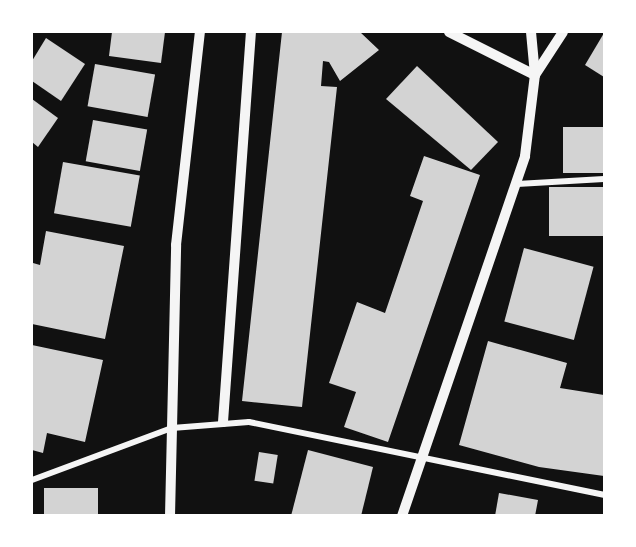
<!DOCTYPE html>
<html>
<head>
<meta charset="utf-8">
<style>
	body { margin:0 }
	#map { position:relative; width:636px; height:547px; overflow:hidden; background:#111; font-family:Mulish,sans-serif }
	div>[style] { position:absolute }
	.building>* { inset:0; background:#d3d3d3; transform-origin:0 0 }
	.minor>* { height:6px; margin:-3px; padding:0 3px; transform-origin:3px; border-radius:3px; background:#f5f5f5 }
	.tertiary>* { height:10px; margin:-5px; padding:0 5px; transform-origin:5px; border-radius:5px; background:#f5f5f5 }
	span { translate:-50% -50%; white-space:nowrap; text-align:center; line-height:1.15; -webkit-text-stroke:6px #fff; paint-order:stroke }
	.frame { position:absolute; inset:0; border:33px solid #fff; pointer-events:none }
</style>
</head>
<body>
<div id="map">
	<div class="building">
		<div style="clip-path:polygon(112px 32px,165px 32px,161px 63px,109px 56px)"></div>
		<div style="clip-path:polygon(282px 32px,360px 32px,379px 50px,340px 81px,329px 62px,323px 61px,321px 86px,337px 87px,302px 407px,242px 401px)"></div>
		<div style="clip-path:polygon(604px 33px,604px 77px,585px 65px)"></div>
		<div style="clip-path:polygon(46px 38px,85px 64px,61px 101px,32px 81px,32px 61px)"></div>
		<div style="left:95px;top:64px;width:61px;height:43px;rotate:10deg"></div>
		<div style="clip-path:polygon(417px 66px,498px 142px,471px 170px,386px 99px)"></div>
		<div style="clip-path:polygon(32px 99px,58px 118px,38px 147px,32px 142px)"></div>
		<div style="left:93px;top:120px;width:55px;height:42px;rotate:10deg"></div>
		<div style="left:604px;top:127px;width:46px;height:41px;rotate:90deg"></div>
		<div style="clip-path:polygon(424px 156px,480px 175px,388px 442px,344px 427px,356px 392px,329px 383px,357px 302px,385px 313px,423px 201px,410px 196px)"></div>
		<div style="left:63px;top:162px;width:78px;height:52px;rotate:10deg"></div>
		<div style="left:604px;top:187px;width:49px;height:55px;rotate:90deg"></div>
		<div style="clip-path:polygon(46px 231px,124px 246px,105px 339px,32px 324px,32px 273px,33px 263px,40px 265px)"></div>
		<div style="left:524px;top:248px;width:72px;height:76px;rotate:15deg"></div>
		<div style="clip-path:polygon(488px 341px,567px 363px,560px 388px,604px 395px,604px 476px,539px 467px,459px 445px)"></div>
		<div style="clip-path:polygon(32px 345px,103px 360px,85px 442px,47px 433px,43px 453px,32px 450px)"></div>
		<div style="clip-path:polygon(308px 450px,373px 467px,361px 516px,291px 516px)"></div>
		<div style="left:259px;top:452px;width:19px;height:29px;rotate:9deg"></div>
		<div style="left:44px;top:488px;width:54px;height:28px"></div>
		<div style="clip-path:polygon(499px 493px,538px 500px,535px 516px,495px 516px)"></div>
	</div>
	<div class="minor">
		<div style="left:517px;top:184px;width:87px;rotate:-3.3deg"></div>
		<div style="left:32px;top:480px;width:149px;rotate:-20.4deg"></div>
		<div style="left:172px;top:428px;width:77px;rotate:-4.5deg"></div>
		<div style="left:249px;top:422px;width:362px;rotate:11.6deg"></div>
	</div>
	<div class="tertiary">
		<div style="left:449px;top:32px;width:96px;rotate:26.6deg"></div>
		<div style="left:535px;top:75px;width:51px;rotate:-56.9deg"></div>
		<div style="left:223px;top:422px;width:391px;rotate:-85.9deg"></div>
		<div style="left:170px;top:516px;width:271px;rotate:-88.7deg"></div>
		<div style="left:176px;top:245px;width:214px;rotate:-83.6deg"></div>
		<div style="left:402px;top:516px;width:380px;rotate:-71.1deg"></div>
		<div style="left:525px;top:156px;width:82px;rotate:-83deg"></div>
		<div style="left:535px;top:75px;width:43px;rotate:-95.3deg"></div>
	</div>
	<div class="frame"></div>
</div>
</body>
</html>
